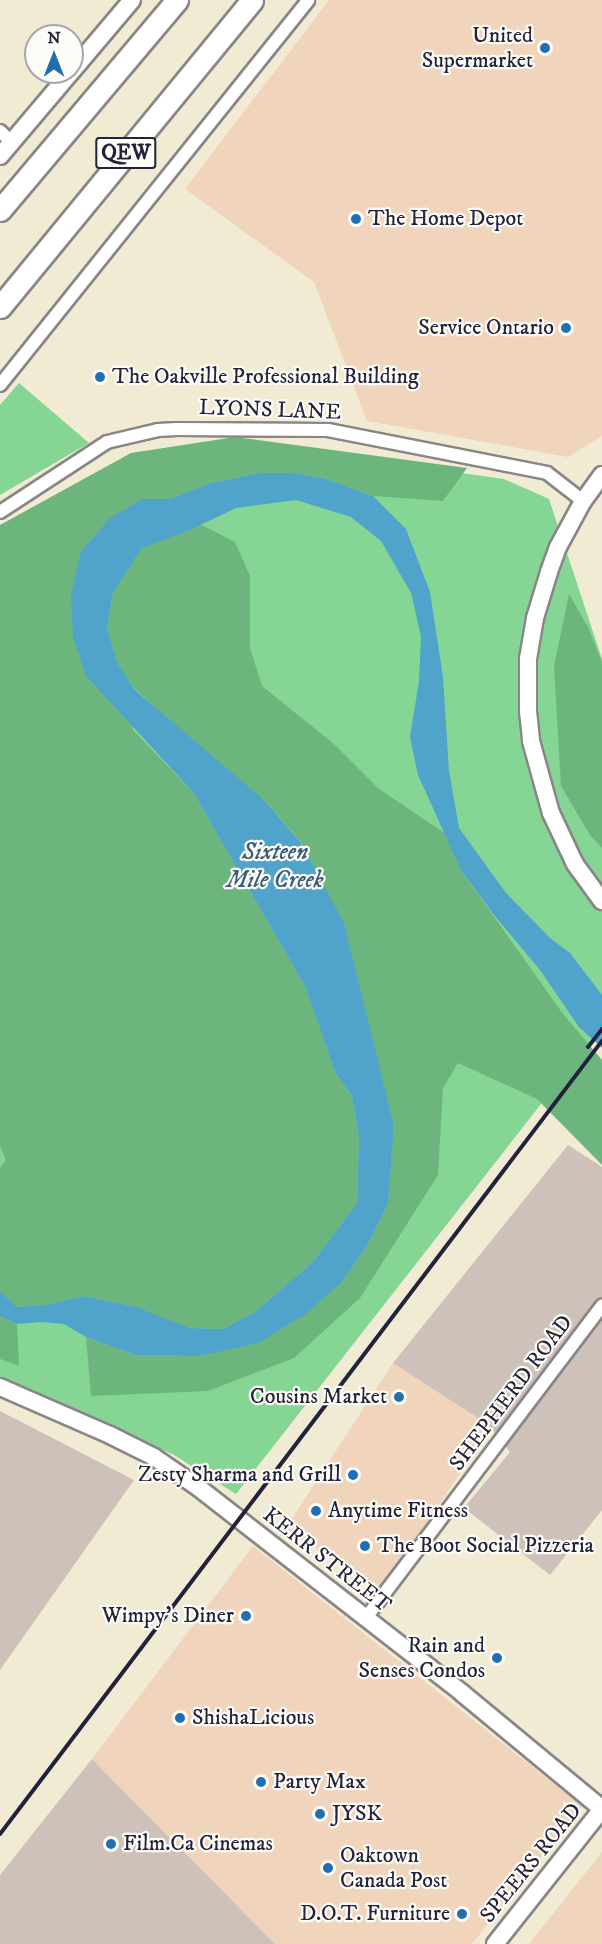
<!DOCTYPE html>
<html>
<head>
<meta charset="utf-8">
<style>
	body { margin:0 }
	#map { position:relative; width:602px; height:1944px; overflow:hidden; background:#f1ebd3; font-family:"IM FELL DW Pica",serif }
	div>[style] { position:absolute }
	.built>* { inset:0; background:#f0d5bc; transform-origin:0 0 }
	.industrial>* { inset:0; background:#cec1b9 }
	.green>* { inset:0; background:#85d595 }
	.forest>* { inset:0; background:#6cb67e }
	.water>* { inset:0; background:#50a4cc }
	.roads { filter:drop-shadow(2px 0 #8a8687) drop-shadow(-2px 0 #8a8687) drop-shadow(0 2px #8a8687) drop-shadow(0 -2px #8a8687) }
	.street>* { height:12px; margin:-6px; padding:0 6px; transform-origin:6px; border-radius:6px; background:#fff }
	.secondary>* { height:16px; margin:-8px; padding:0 8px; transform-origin:8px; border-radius:8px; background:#fff }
	.highway>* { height:21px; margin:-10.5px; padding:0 10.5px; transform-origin:10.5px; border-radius:10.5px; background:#fff }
	.rail>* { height:4px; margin:-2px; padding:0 2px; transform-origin:2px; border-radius:2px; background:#22223b }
	.dots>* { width:16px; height:16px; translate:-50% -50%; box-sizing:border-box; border:3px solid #fdfcf7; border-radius:50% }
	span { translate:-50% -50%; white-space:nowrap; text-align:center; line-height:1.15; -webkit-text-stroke:4.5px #fdfcf7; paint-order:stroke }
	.shield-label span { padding:2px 4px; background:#fdfcf7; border:2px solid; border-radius:4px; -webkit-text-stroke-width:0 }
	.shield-label { font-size:21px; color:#22223b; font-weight:700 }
	.poi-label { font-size:22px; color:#22223b }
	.right { translate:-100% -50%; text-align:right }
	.left { translate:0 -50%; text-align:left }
	.street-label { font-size:22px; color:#22223b }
	.water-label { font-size:24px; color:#375c7c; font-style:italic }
	.north { position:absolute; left:24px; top:24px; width:60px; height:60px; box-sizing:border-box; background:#fdfcf7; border:2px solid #a5a5ac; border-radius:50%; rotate:0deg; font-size:16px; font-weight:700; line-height:24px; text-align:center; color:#22223b }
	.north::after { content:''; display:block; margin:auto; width:21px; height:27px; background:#1f6fb2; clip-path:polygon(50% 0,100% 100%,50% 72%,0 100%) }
</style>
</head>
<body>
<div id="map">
	<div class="built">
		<div style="clip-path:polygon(329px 0,602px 0,602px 436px,568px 457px,367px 421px,314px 282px,185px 189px)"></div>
		<div style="left:393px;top:1363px;width:116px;height:198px;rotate:33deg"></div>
		<div style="clip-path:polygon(253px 1546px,582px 1806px,472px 1944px,275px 1944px,92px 1759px)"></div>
		<div style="clip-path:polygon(602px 1852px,602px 1944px,529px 1944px)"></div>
	</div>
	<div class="industrial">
		<div style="clip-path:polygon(568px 1145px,602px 1167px,602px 1510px,550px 1575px,464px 1508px,510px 1452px,490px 1426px,393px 1363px)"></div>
		<div style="clip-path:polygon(0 1411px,134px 1480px,0 1670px)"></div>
		<div style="clip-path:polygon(92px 1759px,275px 1944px,0 1944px,0 1875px)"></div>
	</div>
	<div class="green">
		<div style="clip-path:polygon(19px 383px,89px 443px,0 495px,0 405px)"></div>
		<div style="clip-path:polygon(248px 443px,504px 479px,549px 499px,602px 659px,602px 1026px,236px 1494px,174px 1455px,0 1378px,0 553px)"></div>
	</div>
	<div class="forest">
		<div style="clip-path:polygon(235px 437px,467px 468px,443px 501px,373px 496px,326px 479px,295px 473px,259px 473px,211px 483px,170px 499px,142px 499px,81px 552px,133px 730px,193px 792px,305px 986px,335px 1072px,352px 1096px,359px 1137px,357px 1203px,312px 1263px,255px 1312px,223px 1329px,190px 1328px,137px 1307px,85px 1296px,44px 1305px,17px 1307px,0 1291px,0 1168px,6px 1160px,0 1146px,0 525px,131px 453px)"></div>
		<div style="clip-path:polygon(200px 524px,235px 542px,250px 576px,250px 648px,262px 686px,334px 744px,379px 789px,446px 834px,461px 870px,563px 1014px,602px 1060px,602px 1165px,537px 1099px,458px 1063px,443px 1088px,438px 1175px,360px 1298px,294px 1358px,208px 1391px,91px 1396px,86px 1337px,136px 1355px,199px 1356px,341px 1283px,366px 1247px,388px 1204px,394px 1126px,373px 1045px,322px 883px,301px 842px,264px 800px,186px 736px,129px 683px,118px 664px,107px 630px,113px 593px,142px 548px)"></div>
		<div style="clip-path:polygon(569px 594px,588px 627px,602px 662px,602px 848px,590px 835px,561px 786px,554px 666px)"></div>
		<div style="clip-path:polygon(0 1316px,17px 1324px,19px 1366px,0 1359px)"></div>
	</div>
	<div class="water">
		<div style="clip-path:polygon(259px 473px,295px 473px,326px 479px,373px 496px,406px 529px,430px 592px,443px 677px,449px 771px,459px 828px,506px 893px,550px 938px,570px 953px,602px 995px,602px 1048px,579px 1027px,540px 970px,494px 915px,461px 870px,418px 775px,410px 737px,419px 681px,421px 636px,411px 593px,381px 541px,351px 517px,296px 500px,236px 508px,188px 531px,142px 548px,113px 593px,107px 629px,118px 664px,135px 690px,264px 800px,301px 843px,344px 923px,394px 1126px,388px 1204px,366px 1247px,341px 1283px,304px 1315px,258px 1343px,199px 1356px,136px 1355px,86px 1337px,64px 1324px,42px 1322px,17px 1324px,0 1316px,0 1291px,17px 1307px,44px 1305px,85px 1296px,137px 1307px,190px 1328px,223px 1329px,255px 1312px,312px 1263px,357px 1203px,359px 1137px,352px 1096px,335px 1072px,305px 986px,193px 792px,86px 676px,73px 637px,71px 595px,81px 552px,110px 518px,142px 499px,170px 499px,211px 483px)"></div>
	</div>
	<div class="roads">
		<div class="street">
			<div style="left:0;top:131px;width:16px;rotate:45deg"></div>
			<div style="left:0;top:385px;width:493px;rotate:-51.3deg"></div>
			<div style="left:0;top:512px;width:128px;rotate:-33.2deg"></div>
			<div style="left:107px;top:442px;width:52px;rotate:-13.2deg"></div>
			<div style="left:158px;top:430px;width:19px;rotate:-3deg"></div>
			<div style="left:177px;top:429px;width:151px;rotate:0.4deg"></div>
			<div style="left:328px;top:430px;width:223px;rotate:11.1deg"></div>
			<div style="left:547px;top:473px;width:46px;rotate:37.9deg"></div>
			<div style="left:365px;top:1619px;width:393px;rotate:-52.9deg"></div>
		</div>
		<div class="secondary">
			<div style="left:72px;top:71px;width:93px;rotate:-49.8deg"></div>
			<div style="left:0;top:156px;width:110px;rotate:-49.8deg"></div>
			<div style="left:602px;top:475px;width:32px;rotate:126deg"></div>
			<div style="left:583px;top:501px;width:52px;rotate:118.5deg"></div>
			<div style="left:558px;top:547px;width:27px;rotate:110deg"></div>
			<div style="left:549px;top:572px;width:48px;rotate:106.9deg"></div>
			<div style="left:535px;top:618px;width:42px;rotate:99.7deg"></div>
			<div style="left:528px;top:659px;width:52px;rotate:90deg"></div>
			<div style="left:528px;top:711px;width:30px;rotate:84deg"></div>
			<div style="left:531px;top:741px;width:75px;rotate:74.5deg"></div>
			<div style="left:551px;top:813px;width:56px;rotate:64.8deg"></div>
			<div style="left:575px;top:864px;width:46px;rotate:53.9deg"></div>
			<div style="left:0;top:1387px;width:120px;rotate:23.6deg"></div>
			<div style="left:110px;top:1435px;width:49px;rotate:26.6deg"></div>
			<div style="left:154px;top:1457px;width:55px;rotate:34.6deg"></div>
			<div style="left:199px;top:1488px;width:333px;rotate:37.9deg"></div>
			<div style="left:462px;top:1693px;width:182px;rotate:39.6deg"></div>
			<div style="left:495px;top:1944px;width:172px;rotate:-51.6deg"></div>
		</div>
		<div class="highway">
			<div style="left:0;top:210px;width:275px;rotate:-49.9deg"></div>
			<div style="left:0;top:307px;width:397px;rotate:-50.6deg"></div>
		</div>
	</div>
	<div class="rail">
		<div style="left:588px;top:1047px;width:23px;rotate:-52deg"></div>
		<div style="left:0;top:1834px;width:996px;rotate:-52.8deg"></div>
	</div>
	<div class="dots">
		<div style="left:545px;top:48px;background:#1f6fb2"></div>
		<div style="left:356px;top:219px;background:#1f6fb2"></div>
		<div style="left:566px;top:328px;background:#1f6fb2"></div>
		<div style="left:100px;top:377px;background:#1f6fb2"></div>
		<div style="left:399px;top:1397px;background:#1f6fb2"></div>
		<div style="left:353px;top:1475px;background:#1f6fb2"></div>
		<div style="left:316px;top:1511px;background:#1f6fb2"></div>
		<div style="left:365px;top:1546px;background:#1f6fb2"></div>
		<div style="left:246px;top:1616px;background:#1f6fb2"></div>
		<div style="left:497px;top:1658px;background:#1f6fb2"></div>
		<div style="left:180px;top:1718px;background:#1f6fb2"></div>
		<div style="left:261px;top:1782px;background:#1f6fb2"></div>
		<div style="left:320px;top:1814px;background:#1f6fb2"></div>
		<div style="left:111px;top:1844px;background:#1f6fb2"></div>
		<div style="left:328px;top:1868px;background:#1f6fb2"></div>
		<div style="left:462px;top:1914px;background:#1f6fb2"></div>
	</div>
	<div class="shield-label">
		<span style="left:126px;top:153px">QEW</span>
	</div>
	<div class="poi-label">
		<span class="right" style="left:533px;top:48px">United<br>Supermarket</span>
		<span class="left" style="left:368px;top:219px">The Home Depot</span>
		<span class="right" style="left:554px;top:328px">Service Ontario</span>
		<span class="left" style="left:112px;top:377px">The Oakville Professional Building</span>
		<span class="right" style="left:387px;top:1397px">Cousins Market</span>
		<span class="right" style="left:341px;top:1475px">Zesty Sharma and Grill</span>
		<span class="left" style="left:328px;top:1511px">Anytime Fitness</span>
		<span class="left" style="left:377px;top:1546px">The Boot Social Pizzeria</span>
		<span class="right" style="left:234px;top:1616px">Wimpy's Diner</span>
		<span class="right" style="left:485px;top:1658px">Rain and<br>Senses Condos</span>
		<span class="left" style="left:192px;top:1718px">ShishaLicious</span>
		<span class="left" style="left:273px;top:1782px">Party Max</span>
		<span class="left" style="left:332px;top:1814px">JYSK</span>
		<span class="left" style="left:123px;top:1844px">Film.Ca Cinemas</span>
		<span class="left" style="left:340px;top:1868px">Oaktown<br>Canada Post</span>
		<span class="right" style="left:450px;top:1914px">D.O.T. Furniture</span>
	</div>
	<div class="street-label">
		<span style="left:270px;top:410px;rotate:2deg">LYONS LANE</span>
		<span style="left:511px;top:1393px;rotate:-53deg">SHEPHERD ROAD</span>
		<span style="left:327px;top:1560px;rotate:38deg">KERR STREET</span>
		<span style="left:531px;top:1863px;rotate:-51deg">SPEERS ROAD</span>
	</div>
	<div class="water-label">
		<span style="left:275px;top:867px">Sixteen<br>Mile Creek</span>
	</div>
	<div class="north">N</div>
</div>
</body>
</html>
